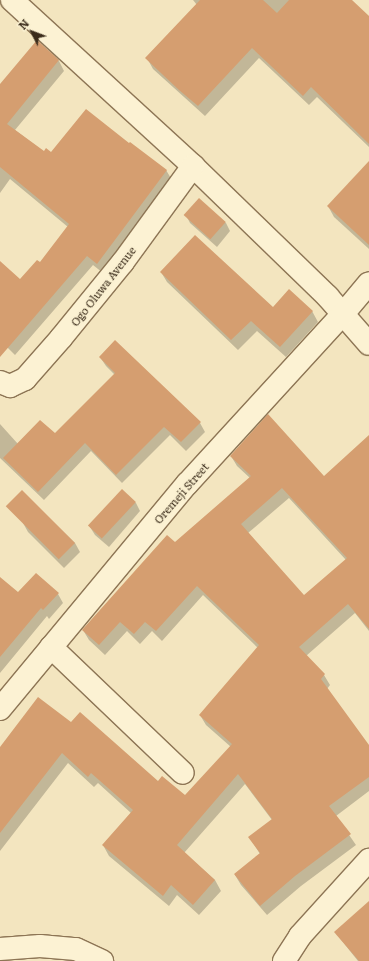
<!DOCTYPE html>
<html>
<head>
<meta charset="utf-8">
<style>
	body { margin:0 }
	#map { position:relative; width:369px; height:961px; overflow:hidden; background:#f3e5bf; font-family:Literata,serif }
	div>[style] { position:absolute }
	.shadow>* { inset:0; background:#0003 }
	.building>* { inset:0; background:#d59e70; transform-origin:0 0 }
	.roads { filter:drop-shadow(1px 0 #8d7555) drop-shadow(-1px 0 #8d7555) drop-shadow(0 1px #8d7555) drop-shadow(0 -1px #8d7555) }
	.minor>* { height:22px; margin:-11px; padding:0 11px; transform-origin:11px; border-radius:11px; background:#fcf2d3 }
	.tertiary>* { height:22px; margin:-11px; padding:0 11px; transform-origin:11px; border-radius:11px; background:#fcf2d3 }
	span { translate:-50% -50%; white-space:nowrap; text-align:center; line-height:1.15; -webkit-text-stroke:3px #f9efcf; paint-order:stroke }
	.street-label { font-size:11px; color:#3b2c1b }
	.north { position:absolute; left:12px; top:12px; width:40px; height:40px; -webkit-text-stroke:3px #f9efcf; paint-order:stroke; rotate:312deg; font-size:11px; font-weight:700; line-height:16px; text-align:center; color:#3b2c1b }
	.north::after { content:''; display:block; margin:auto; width:14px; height:18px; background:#3b2c1b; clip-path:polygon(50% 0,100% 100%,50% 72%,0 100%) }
</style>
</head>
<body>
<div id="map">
	<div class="shadow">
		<div style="clip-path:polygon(193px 0,350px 0,369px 17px,369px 147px,317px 97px,309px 105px,259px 58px,205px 116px,153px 69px,147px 58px,197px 5px)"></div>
		<div style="clip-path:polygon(37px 41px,59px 61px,64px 71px,15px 130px,44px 152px,51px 153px,129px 145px,166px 170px,172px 180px,103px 273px,93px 265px,15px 355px,0 340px,0 262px,20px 281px,40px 264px,68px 227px,10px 179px,0 193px,0 86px)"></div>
		<div style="clip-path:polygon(369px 163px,369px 249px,334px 217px,328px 206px)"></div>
		<div style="clip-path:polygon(199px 200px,226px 223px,230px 231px,217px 247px,190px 223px,186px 215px)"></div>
		<div style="clip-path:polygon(161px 272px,273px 308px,312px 311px,318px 322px,286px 357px,257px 331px,238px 350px,167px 282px)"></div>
		<div style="clip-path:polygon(100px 357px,200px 423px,205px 432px,186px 451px,170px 435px,122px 483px,91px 451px,44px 500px,0 458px,0 424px,18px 444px,55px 435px,115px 375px,106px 366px)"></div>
		<div style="clip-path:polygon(evenodd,369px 436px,369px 631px,355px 613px,306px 656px,324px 675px,330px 685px,327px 689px,369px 747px,369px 791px,336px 816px,356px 845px,301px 886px,267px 915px,241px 885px,235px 875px,260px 854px,250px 838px,272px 820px,245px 784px,184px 853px,215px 880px,221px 891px,199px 915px,177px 895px,169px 906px,109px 856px,103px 845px,131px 813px,98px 783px,94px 787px,68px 763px,0 851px,0 748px,71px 723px,158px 782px,185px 797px,231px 747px,206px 725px,200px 715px,258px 648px,203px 595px,162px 641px,152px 631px,140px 644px,127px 631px,105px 655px,89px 640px,83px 630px,175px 543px,250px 478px,237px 466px,231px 456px,324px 478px,369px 436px,289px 498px,346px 560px,304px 597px,248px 533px,289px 498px)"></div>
		<div style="clip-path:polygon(122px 491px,136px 503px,140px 511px,109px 547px,95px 535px,90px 527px)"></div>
		<div style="clip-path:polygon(39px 508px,75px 543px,80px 552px,64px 568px,28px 532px,23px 523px)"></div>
		<div style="clip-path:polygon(0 578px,18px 593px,58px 594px,63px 603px,49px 619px,47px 616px,0 673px)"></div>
		<div style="clip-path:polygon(369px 911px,369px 961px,358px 961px,335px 932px)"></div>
	</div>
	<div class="building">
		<div style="clip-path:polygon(200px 0,263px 0,277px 13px,289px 0,352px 0,369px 16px,369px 144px,311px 87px,303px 96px,252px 48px,198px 106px,179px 90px,145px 58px)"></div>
		<div style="clip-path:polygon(37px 40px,59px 60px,7px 124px,44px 151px,46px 148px,51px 152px,86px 109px,129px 143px,130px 142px,167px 170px,97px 264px,87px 256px,0 357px,0 261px,20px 279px,37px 260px,40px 262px,69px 224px,0 167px,0 84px)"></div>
		<div style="clip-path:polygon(369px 161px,369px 245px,327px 206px)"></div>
		<div style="left:199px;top:198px;width:36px;height:23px;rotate:42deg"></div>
		<div style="clip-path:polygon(195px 235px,273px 307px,289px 289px,313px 311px,280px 347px,251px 321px,231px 340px,160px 272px)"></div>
		<div style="clip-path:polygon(115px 340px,201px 422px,181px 442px,164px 427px,116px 475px,85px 443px,38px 492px,3px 458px,40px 420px,55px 433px,115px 373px,99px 357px)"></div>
		<div style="clip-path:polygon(evenodd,268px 414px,324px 476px,369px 435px,369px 629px,348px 604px,299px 647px,325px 674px,321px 679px,369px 745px,369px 777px,329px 806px,351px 834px,295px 876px,260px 906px,234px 874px,260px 853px,248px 837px,272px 819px,238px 774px,177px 845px,215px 880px,193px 905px,171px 885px,163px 896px,102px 845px,133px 810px,91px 773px,88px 777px,62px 753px,0 833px,0 747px,38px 697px,71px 722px,80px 712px,158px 781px,162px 776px,185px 795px,232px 744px,199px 715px,259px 645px,197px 586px,156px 631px,145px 622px,134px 634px,120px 622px,99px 645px,82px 630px,167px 535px,175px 542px,251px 476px,230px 456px,268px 414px,282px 488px,347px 558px,304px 595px,241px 524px,282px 488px)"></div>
		<div style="left:122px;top:489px;width:19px;height:50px;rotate:43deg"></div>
		<div style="left:22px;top:490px;width:75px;height:23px;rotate:45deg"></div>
		<div style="clip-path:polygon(36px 573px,59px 593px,43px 610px,41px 608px,0 657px,0 577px,18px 592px)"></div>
		<div style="clip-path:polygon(369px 901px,369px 961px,359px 961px,334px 932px)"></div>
	</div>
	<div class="roads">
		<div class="minor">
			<div style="left:12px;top:0;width:246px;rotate:42.5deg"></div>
			<div style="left:193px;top:166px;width:188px;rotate:44.1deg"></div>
			<div style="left:328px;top:297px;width:62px;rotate:48.9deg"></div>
			<div style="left:0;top:382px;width:11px;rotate:22deg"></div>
			<div style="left:10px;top:386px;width:17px;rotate:-25deg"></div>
			<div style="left:25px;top:379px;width:55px;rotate:-48.7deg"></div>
			<div style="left:61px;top:338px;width:98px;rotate:-50.8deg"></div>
			<div style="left:123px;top:262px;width:119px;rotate:-53.9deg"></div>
			<div style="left:51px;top:647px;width:182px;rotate:43.7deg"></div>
			<div style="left:0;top:709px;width:293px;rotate:-50.3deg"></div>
			<div style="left:187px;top:484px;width:231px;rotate:-47.5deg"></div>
			<div style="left:343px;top:314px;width:40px;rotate:-50deg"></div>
			<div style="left:284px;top:961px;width:30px;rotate:-57deg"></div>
			<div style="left:300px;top:936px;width:103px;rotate:-47.8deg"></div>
		</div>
		<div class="tertiary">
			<div style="left:0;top:949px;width:40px;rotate:-4.3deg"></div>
			<div style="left:40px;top:946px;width:36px;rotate:5deg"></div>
			<div style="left:76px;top:949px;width:29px;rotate:25deg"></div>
		</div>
	</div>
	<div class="street-label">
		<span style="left:103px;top:286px;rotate:-52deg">Ogo Oluwa Avenue</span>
		<span style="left:181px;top:493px;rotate:-49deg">Oremeji Street</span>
	</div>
	<div class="north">N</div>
</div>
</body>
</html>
